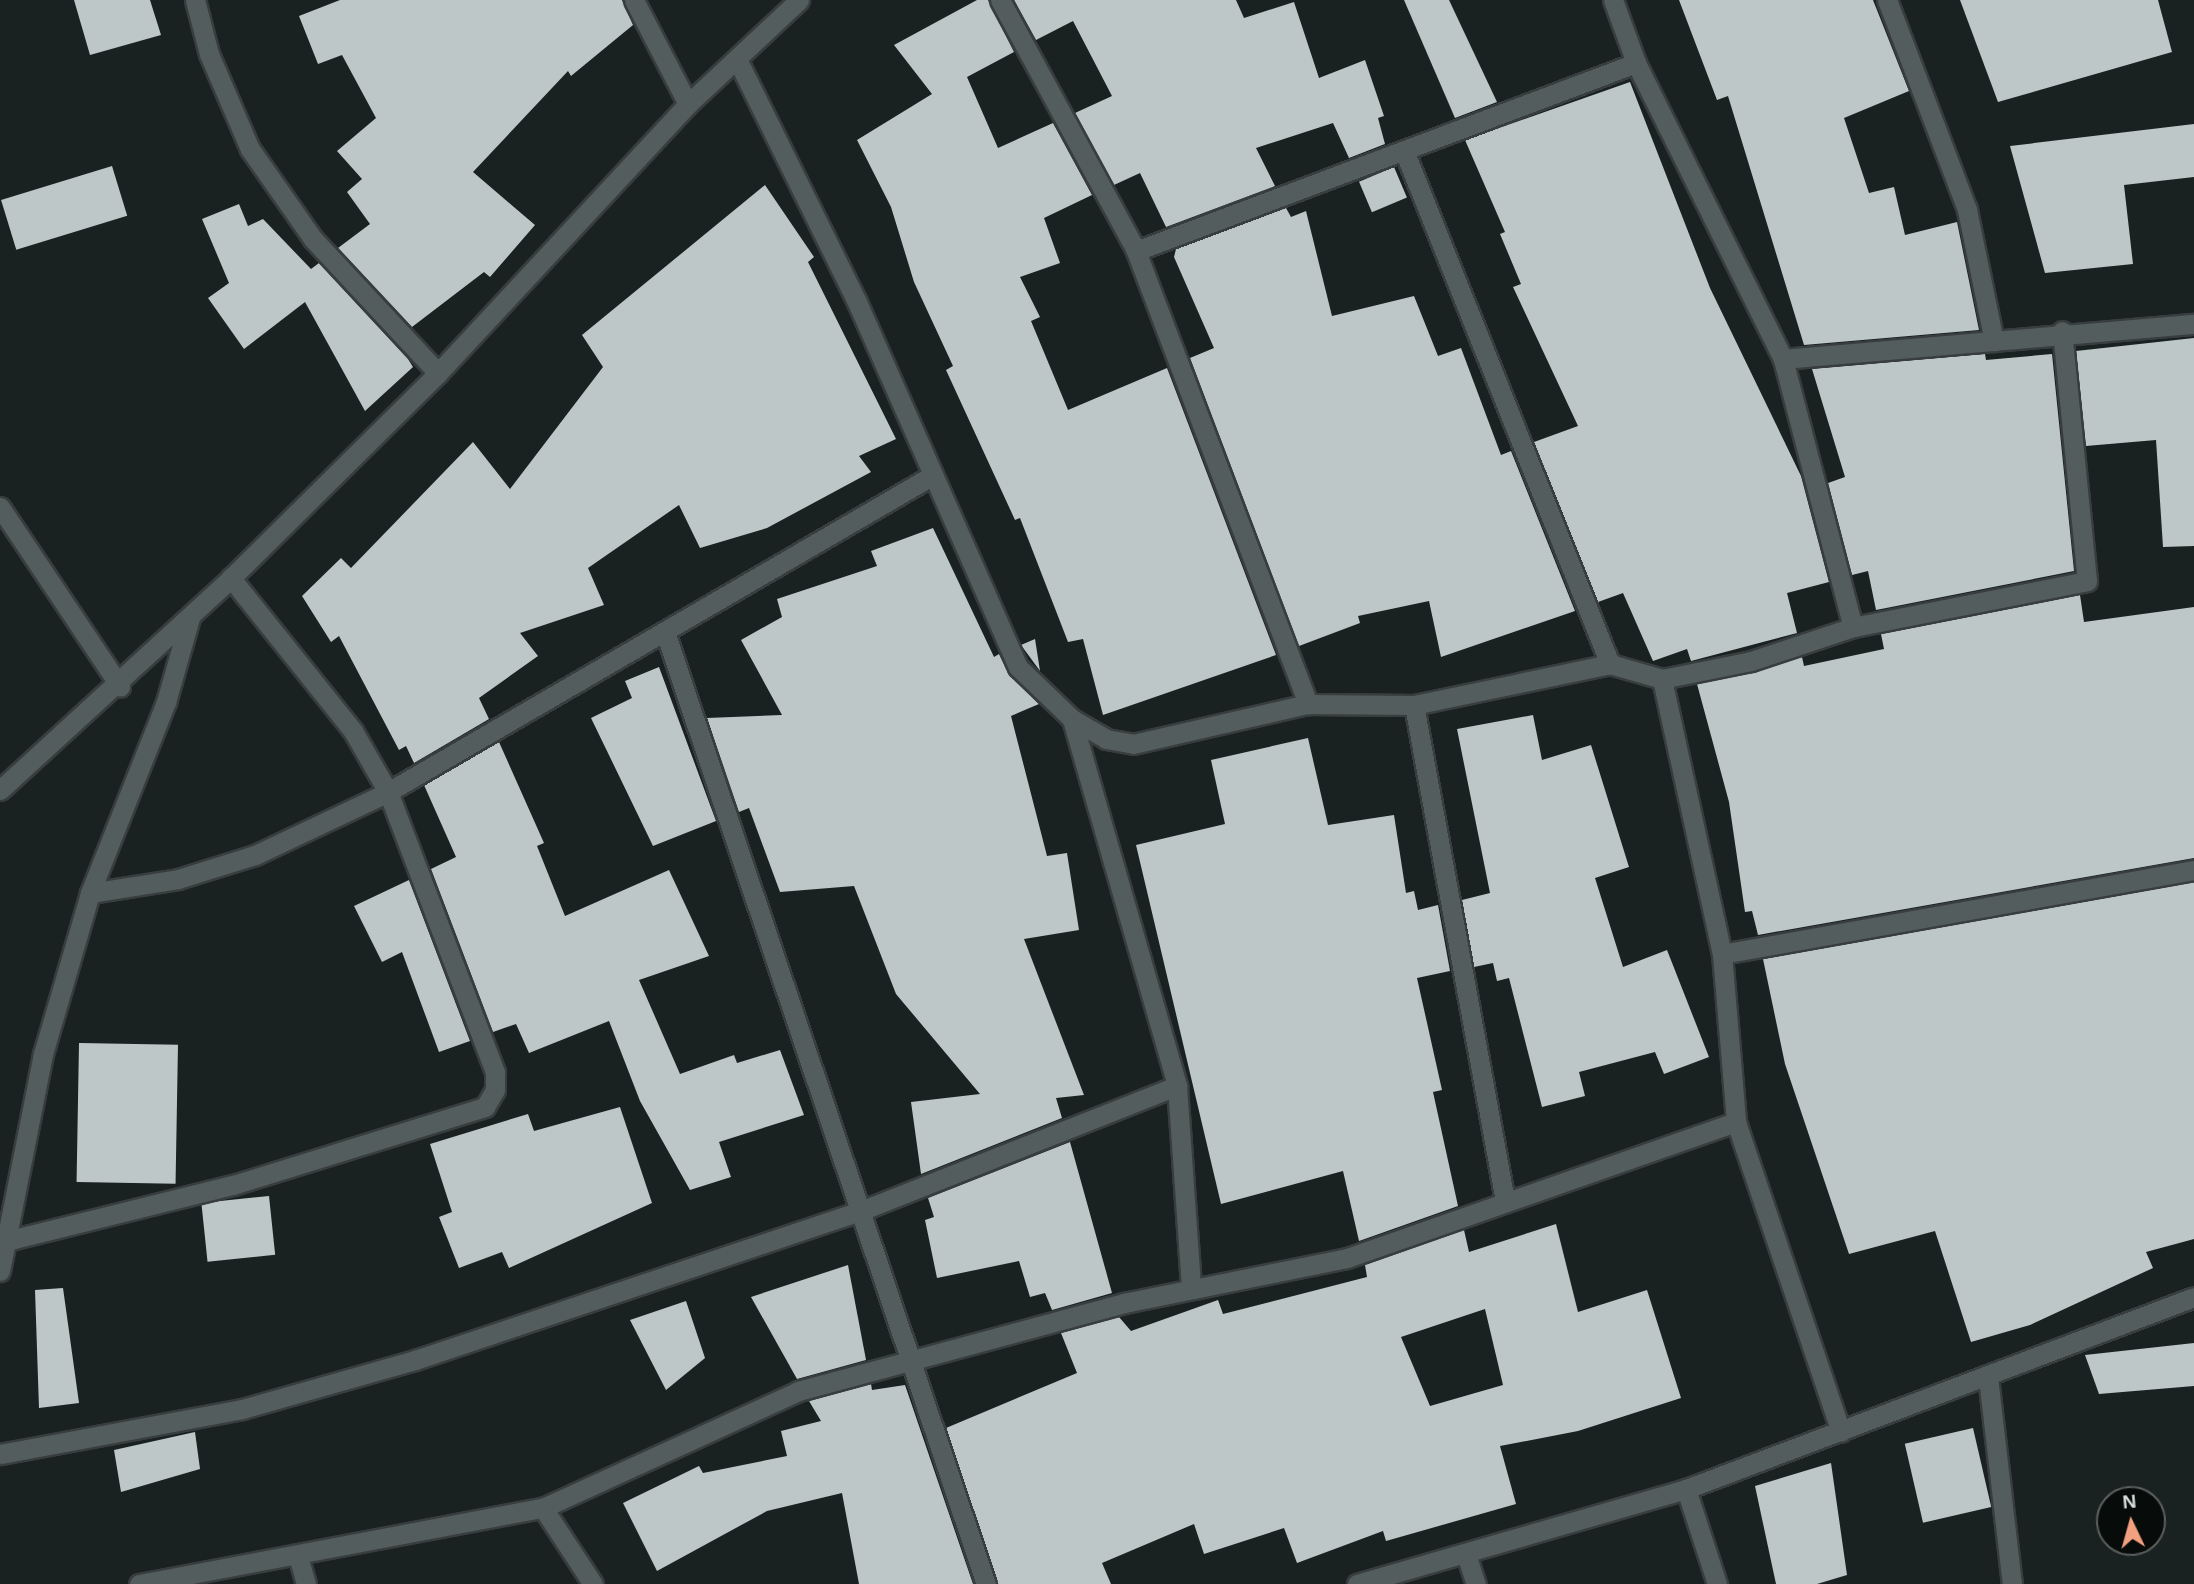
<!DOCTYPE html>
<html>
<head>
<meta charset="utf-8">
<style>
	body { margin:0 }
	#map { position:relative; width:2194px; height:1584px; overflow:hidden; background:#1a2221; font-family:Helvetica,sans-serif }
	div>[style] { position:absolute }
	.building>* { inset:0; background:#bdc7c7; transform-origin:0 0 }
	.roads { filter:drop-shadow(2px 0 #383d3d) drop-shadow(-2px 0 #383d3d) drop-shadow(0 2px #383d3d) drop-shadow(0 -2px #383d3d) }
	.minor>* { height:19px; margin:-9.5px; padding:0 9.5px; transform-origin:9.5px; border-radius:9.5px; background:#545d5d }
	span { translate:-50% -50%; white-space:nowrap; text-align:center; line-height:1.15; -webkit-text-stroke:7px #070b0a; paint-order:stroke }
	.north { position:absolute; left:2096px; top:1486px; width:70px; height:70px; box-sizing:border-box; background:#070b0a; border:2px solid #5b5f5e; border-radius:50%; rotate:355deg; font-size:19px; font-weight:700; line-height:28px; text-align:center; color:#d8dddd }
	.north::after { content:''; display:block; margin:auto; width:24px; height:32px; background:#f2a080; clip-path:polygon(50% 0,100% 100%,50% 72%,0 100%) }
</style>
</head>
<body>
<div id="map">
	<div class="building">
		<div style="clip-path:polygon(74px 0,150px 0,161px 35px,90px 55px)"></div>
		<div style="clip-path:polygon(340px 0,622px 0,633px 25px,571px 76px,568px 71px,473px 172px,535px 225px,490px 277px,484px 272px,412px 327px,338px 248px,370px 224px,347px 192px,362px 179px,337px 151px,376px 118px,342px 55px,318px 64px,299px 16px)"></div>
		<div style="clip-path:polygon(977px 0,988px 0,1014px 52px,967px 77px,998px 148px,1053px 123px,1092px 195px,1044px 218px,1060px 263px,1020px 277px,1040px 317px,1031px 321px,1068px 410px,1167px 368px,1276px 655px,1103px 715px,1083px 639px,1068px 642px,1020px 518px,1015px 520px,946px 370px,953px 366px,914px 282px,891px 207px,857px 140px,932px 94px,894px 45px)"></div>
		<div style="clip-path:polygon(1014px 0,1236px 0,1244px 18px,1294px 2px,1319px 78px,1365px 60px,1384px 116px,1378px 118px,1385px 144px,1349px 158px,1333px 123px,1256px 148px,1275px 186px,1166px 227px,1140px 173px,1114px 185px,1075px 113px,1112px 96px,1073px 21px,1036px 40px)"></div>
		<div style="clip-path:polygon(1404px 0,1449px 0,1497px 102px,1455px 118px)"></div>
		<div style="clip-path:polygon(1679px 0,1873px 0,1909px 91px,1844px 118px,1869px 193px,1894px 187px,1905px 235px,1957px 222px,1979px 330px,1804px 345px,1728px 96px,1717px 100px)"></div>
		<div style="clip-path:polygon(1960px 0,2158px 0,2172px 52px,1998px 102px)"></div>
		<div style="clip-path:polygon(1630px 82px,1710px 288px,1801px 476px,1829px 582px,1787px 593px,1797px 633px,1691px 661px,1687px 649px,1653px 661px,1623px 593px,1598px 602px,1534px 442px,1578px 426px,1513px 287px,1521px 284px,1500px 234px,1505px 232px,1465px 140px)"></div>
		<div style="clip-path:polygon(2194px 124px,2194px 177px,2124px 185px,2133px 264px,2045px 273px,2010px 146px)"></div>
		<div style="left:112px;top:166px;width:52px;height:116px;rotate:73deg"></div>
		<div style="left:1394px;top:167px;width:33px;height:38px;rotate:67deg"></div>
		<div style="clip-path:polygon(765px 185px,814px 257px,808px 262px,896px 439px,859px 456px,871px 472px,767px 528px,700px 548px,679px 505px,588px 568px,604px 605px,520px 633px,538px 656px,479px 698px,489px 719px,414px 763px,406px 746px,399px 750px,339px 636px,331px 642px,302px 596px,341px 558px,351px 568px,473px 442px,510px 489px,603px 367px,582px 335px)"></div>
		<div style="clip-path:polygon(239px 204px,248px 226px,263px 219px,311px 269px,319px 263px,408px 359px,413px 367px,365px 411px,305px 302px,244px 349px,208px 298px,229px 283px,202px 219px)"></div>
		<div style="clip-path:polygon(1286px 208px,1291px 217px,1306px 211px,1332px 316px,1414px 296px,1438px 356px,1461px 348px,1501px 455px,1511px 451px,1575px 611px,1441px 657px,1429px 601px,1358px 616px,1360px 623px,1299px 646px,1190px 358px,1214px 348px,1174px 257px,1176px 249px)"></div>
		<div style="clip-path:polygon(2194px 338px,2194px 546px,2163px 547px,2156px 440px,2086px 446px,2076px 351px)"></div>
		<div style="clip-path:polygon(1985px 354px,1986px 360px,2052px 354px,2074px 571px,1876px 610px,1868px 571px,1852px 575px,1828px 483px,1845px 477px,1812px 369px)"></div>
		<div style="clip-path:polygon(933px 528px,994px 657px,999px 654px,1009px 675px,1039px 704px,1011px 716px,1047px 856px,1067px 853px,1079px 930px,1024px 939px,1084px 1095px,1056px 1098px,1062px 1118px,921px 1174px,911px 1102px,980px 1094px,896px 994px,854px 886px,780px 892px,749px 808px,739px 812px,707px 718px,782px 715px,741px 640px,782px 617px,777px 599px,877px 566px,871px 551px)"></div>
		<div style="clip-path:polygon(2080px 595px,2084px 622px,2194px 607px,2194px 858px,1758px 935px,1752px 911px,1745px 912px,1729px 802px,1697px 684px,1802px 657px,1804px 666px,1884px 649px,1881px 634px)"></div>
		<div style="clip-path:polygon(1035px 639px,1040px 671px,1021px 645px)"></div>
		<div style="clip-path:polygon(659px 667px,716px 821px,653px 846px,591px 718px,632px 698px,625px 681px)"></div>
		<div style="clip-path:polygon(1533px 715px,1542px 760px,1591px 745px,1629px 867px,1595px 878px,1623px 967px,1667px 950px,1709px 1057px,1664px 1074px,1655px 1052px,1579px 1072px,1585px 1096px,1542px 1107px,1509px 978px,1497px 981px,1493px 963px,1474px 967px,1462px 900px,1490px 893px,1457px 729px)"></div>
		<div style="clip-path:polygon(1308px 738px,1328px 825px,1394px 815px,1406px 893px,1414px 891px,1418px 910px,1438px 905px,1450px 971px,1417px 978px,1442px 1090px,1433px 1092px,1458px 1206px,1359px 1241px,1343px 1171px,1221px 1204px,1136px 845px,1225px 824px,1211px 760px)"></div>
		<div style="clip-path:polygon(499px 742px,544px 843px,537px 846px,565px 916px,669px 870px,709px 956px,639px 980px,680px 1074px,734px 1055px,737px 1063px,780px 1050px,804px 1115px,719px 1142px,731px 1177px,690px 1190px,640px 1101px,609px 1021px,529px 1053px,516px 1024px,493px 1032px,431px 869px,456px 857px,424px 785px)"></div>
		<div style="clip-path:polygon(409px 880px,470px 1041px,439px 1052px,402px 952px,382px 962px,354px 906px)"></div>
		<div style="clip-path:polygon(2194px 882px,2194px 1239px,2146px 1252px,2153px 1268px,2030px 1325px,1971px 1342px,1935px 1231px,1849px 1254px,1785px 1064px,1763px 959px)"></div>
		<div style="left:79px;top:1043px;width:99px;height:139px;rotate:1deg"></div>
		<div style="clip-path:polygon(620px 1107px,652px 1203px,509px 1268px,502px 1252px,459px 1268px,439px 1217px,452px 1212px,430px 1144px,528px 1114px,534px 1131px)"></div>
		<div style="clip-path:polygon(1070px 1142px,1112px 1293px,1052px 1310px,1045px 1293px,1030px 1297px,1019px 1261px,937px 1278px,925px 1220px,934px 1217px,928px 1198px)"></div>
		<div style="left:269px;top:1196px;width:59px;height:68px;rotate:84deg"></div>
		<div style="clip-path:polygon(evenodd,1556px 1224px,1578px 1312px,1647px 1290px,1681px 1398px,1578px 1431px,1500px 1446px,1516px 1504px,1386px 1541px,1383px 1531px,1297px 1563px,1284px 1528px,1204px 1554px,1194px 1524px,1102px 1563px,1111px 1584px,998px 1584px,946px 1428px,1077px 1373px,1061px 1333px,1119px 1317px,1131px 1331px,1218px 1300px,1223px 1314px,1367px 1277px,1365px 1265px,1464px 1230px,1469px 1252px,1556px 1224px,1485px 1309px,1503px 1385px,1430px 1406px,1401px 1337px,1485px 1309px)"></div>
		<div style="clip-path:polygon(848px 1265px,866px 1360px,797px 1379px,751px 1297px)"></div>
		<div style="clip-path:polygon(63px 1288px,79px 1403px,39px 1408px,35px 1290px)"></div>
		<div style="clip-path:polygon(686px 1301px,705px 1358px,666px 1390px,630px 1320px)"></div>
		<div style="clip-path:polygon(2194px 1343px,2194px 1386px,2099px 1394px,2085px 1355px)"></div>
		<div style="clip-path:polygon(871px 1384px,872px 1390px,905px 1385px,973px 1584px,859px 1584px,842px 1493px,767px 1511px,657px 1571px,623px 1503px,699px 1466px,703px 1473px,787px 1456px,781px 1431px,821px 1421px,809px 1401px)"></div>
		<div style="left:1973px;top:1428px;width:81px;height:70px;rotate:77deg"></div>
		<div style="clip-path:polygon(195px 1432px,200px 1469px,121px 1492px,114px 1450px)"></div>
		<div style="clip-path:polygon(1831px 1463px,1847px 1575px,1817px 1584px,1776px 1584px,1755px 1486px)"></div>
	</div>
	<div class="roads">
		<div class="minor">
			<div style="left:195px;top:0;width:56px;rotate:75.5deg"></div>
			<div style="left:209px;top:54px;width:103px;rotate:66.7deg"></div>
			<div style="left:250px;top:149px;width:110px;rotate:55deg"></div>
			<div style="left:313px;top:239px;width:183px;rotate:47deg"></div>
			<div style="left:634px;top:0;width:117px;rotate:62.6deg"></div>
			<div style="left:1000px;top:0;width:285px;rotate:61.5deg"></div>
			<div style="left:1136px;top:251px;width:485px;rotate:69.2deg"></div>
			<div style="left:1613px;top:0;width:67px;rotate:69.9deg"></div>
			<div style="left:1636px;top:63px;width:330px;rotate:63.6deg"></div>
			<div style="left:1783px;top:359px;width:277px;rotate:75.4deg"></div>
			<div style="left:1853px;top:627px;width:238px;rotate:-11.1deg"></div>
			<div style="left:2087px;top:581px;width:251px;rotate:-95.7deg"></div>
			<div style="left:1887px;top:0;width:225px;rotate:69.1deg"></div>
			<div style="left:1967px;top:210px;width:134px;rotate:78.4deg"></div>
			<div style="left:737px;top:59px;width:271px;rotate:63.7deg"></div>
			<div style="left:857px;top:302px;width:399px;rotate:66.2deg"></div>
			<div style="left:1018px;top:667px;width:75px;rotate:43.9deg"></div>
			<div style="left:1072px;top:719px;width:39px;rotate:30deg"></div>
			<div style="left:1106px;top:739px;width:27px;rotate:10deg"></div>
			<div style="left:1133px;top:744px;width:180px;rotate:-12.9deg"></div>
			<div style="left:1308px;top:704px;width:106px;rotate:0.5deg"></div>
			<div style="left:1414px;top:705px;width:200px;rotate:-11.8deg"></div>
			<div style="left:1610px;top:664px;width:54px;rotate:16.1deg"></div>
			<div style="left:1662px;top:679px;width:91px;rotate:-11.4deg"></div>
			<div style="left:1751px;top:661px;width:108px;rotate:-18.4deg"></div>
			<div style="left:1405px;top:153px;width:551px;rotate:68.14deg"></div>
			<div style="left:1136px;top:251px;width:534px;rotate:-20.61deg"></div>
			<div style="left:1783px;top:359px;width:412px;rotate:-4.9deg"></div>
			<div style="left:0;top:507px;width:216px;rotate:56.2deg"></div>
			<div style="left:665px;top:632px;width:1005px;rotate:71.37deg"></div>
			<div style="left:1662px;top:679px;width:281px;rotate:77.7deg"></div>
			<div style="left:1722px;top:954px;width:169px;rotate:85.2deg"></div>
			<div style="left:1736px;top:1122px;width:327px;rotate:71.3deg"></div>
			<div style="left:1414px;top:705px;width:504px;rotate:79.6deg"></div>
			<div style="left:1072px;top:719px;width:382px;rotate:74deg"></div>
			<div style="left:1177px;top:1086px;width:202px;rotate:86deg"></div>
			<div style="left:0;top:790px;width:314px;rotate:-42.5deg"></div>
			<div style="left:231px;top:578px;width:291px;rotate:-44.7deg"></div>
			<div style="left:438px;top:373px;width:367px;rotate:-47.1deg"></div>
			<div style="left:688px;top:104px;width:152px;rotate:-43.1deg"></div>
			<div style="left:90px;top:893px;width:89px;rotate:-9deg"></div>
			<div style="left:178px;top:879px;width:81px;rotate:-17.3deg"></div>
			<div style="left:255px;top:855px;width:147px;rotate:-25.3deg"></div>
			<div style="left:388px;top:792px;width:630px;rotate:-30.18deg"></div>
			<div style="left:1722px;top:954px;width:479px;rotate:-10.1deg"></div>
			<div style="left:6px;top:1241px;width:234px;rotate:-13.9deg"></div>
			<div style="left:233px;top:1185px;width:264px;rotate:-17.2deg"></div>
			<div style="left:485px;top:1107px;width:20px;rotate:-60deg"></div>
			<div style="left:495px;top:1090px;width:18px;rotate:-90deg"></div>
			<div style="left:495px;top:1072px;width:300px;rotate:-110.9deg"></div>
			<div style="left:388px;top:792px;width:70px;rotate:-119.8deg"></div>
			<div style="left:353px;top:731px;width:196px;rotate:-128.6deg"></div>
			<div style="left:0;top:1271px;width:221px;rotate:-78.8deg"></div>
			<div style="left:43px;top:1054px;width:168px;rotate:-73.7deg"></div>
			<div style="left:90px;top:893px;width:206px;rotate:-68.3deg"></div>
			<div style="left:166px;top:702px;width:87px;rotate:-74.1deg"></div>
			<div style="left:1988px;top:1377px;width:208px;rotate:83.4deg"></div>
			<div style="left:0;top:1454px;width:246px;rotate:-10.5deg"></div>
			<div style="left:242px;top:1409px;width:180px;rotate:-15.8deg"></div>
			<div style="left:415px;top:1360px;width:467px;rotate:-18.5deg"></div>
			<div style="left:858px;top:1212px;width:343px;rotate:-21.6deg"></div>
			<div style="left:1686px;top:1489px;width:100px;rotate:71.9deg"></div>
			<div style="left:543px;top:1508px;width:91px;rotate:56.7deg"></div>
			<div style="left:1466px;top:1554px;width:32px;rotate:72deg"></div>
			<div style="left:298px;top:1556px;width:29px;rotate:74deg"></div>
			<div style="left:139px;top:1584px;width:411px;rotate:-10.7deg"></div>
			<div style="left:543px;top:1508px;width:281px;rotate:-24.6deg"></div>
			<div style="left:798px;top:1391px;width:338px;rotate:-15.1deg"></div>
			<div style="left:1124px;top:1303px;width:227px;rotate:-11.4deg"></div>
			<div style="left:1347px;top:1258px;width:412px;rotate:-19.3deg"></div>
			<div style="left:1357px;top:1584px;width:342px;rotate:-16.1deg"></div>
			<div style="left:1686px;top:1489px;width:543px;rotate:-20.7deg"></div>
		</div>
	</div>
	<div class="north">N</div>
</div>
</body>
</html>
